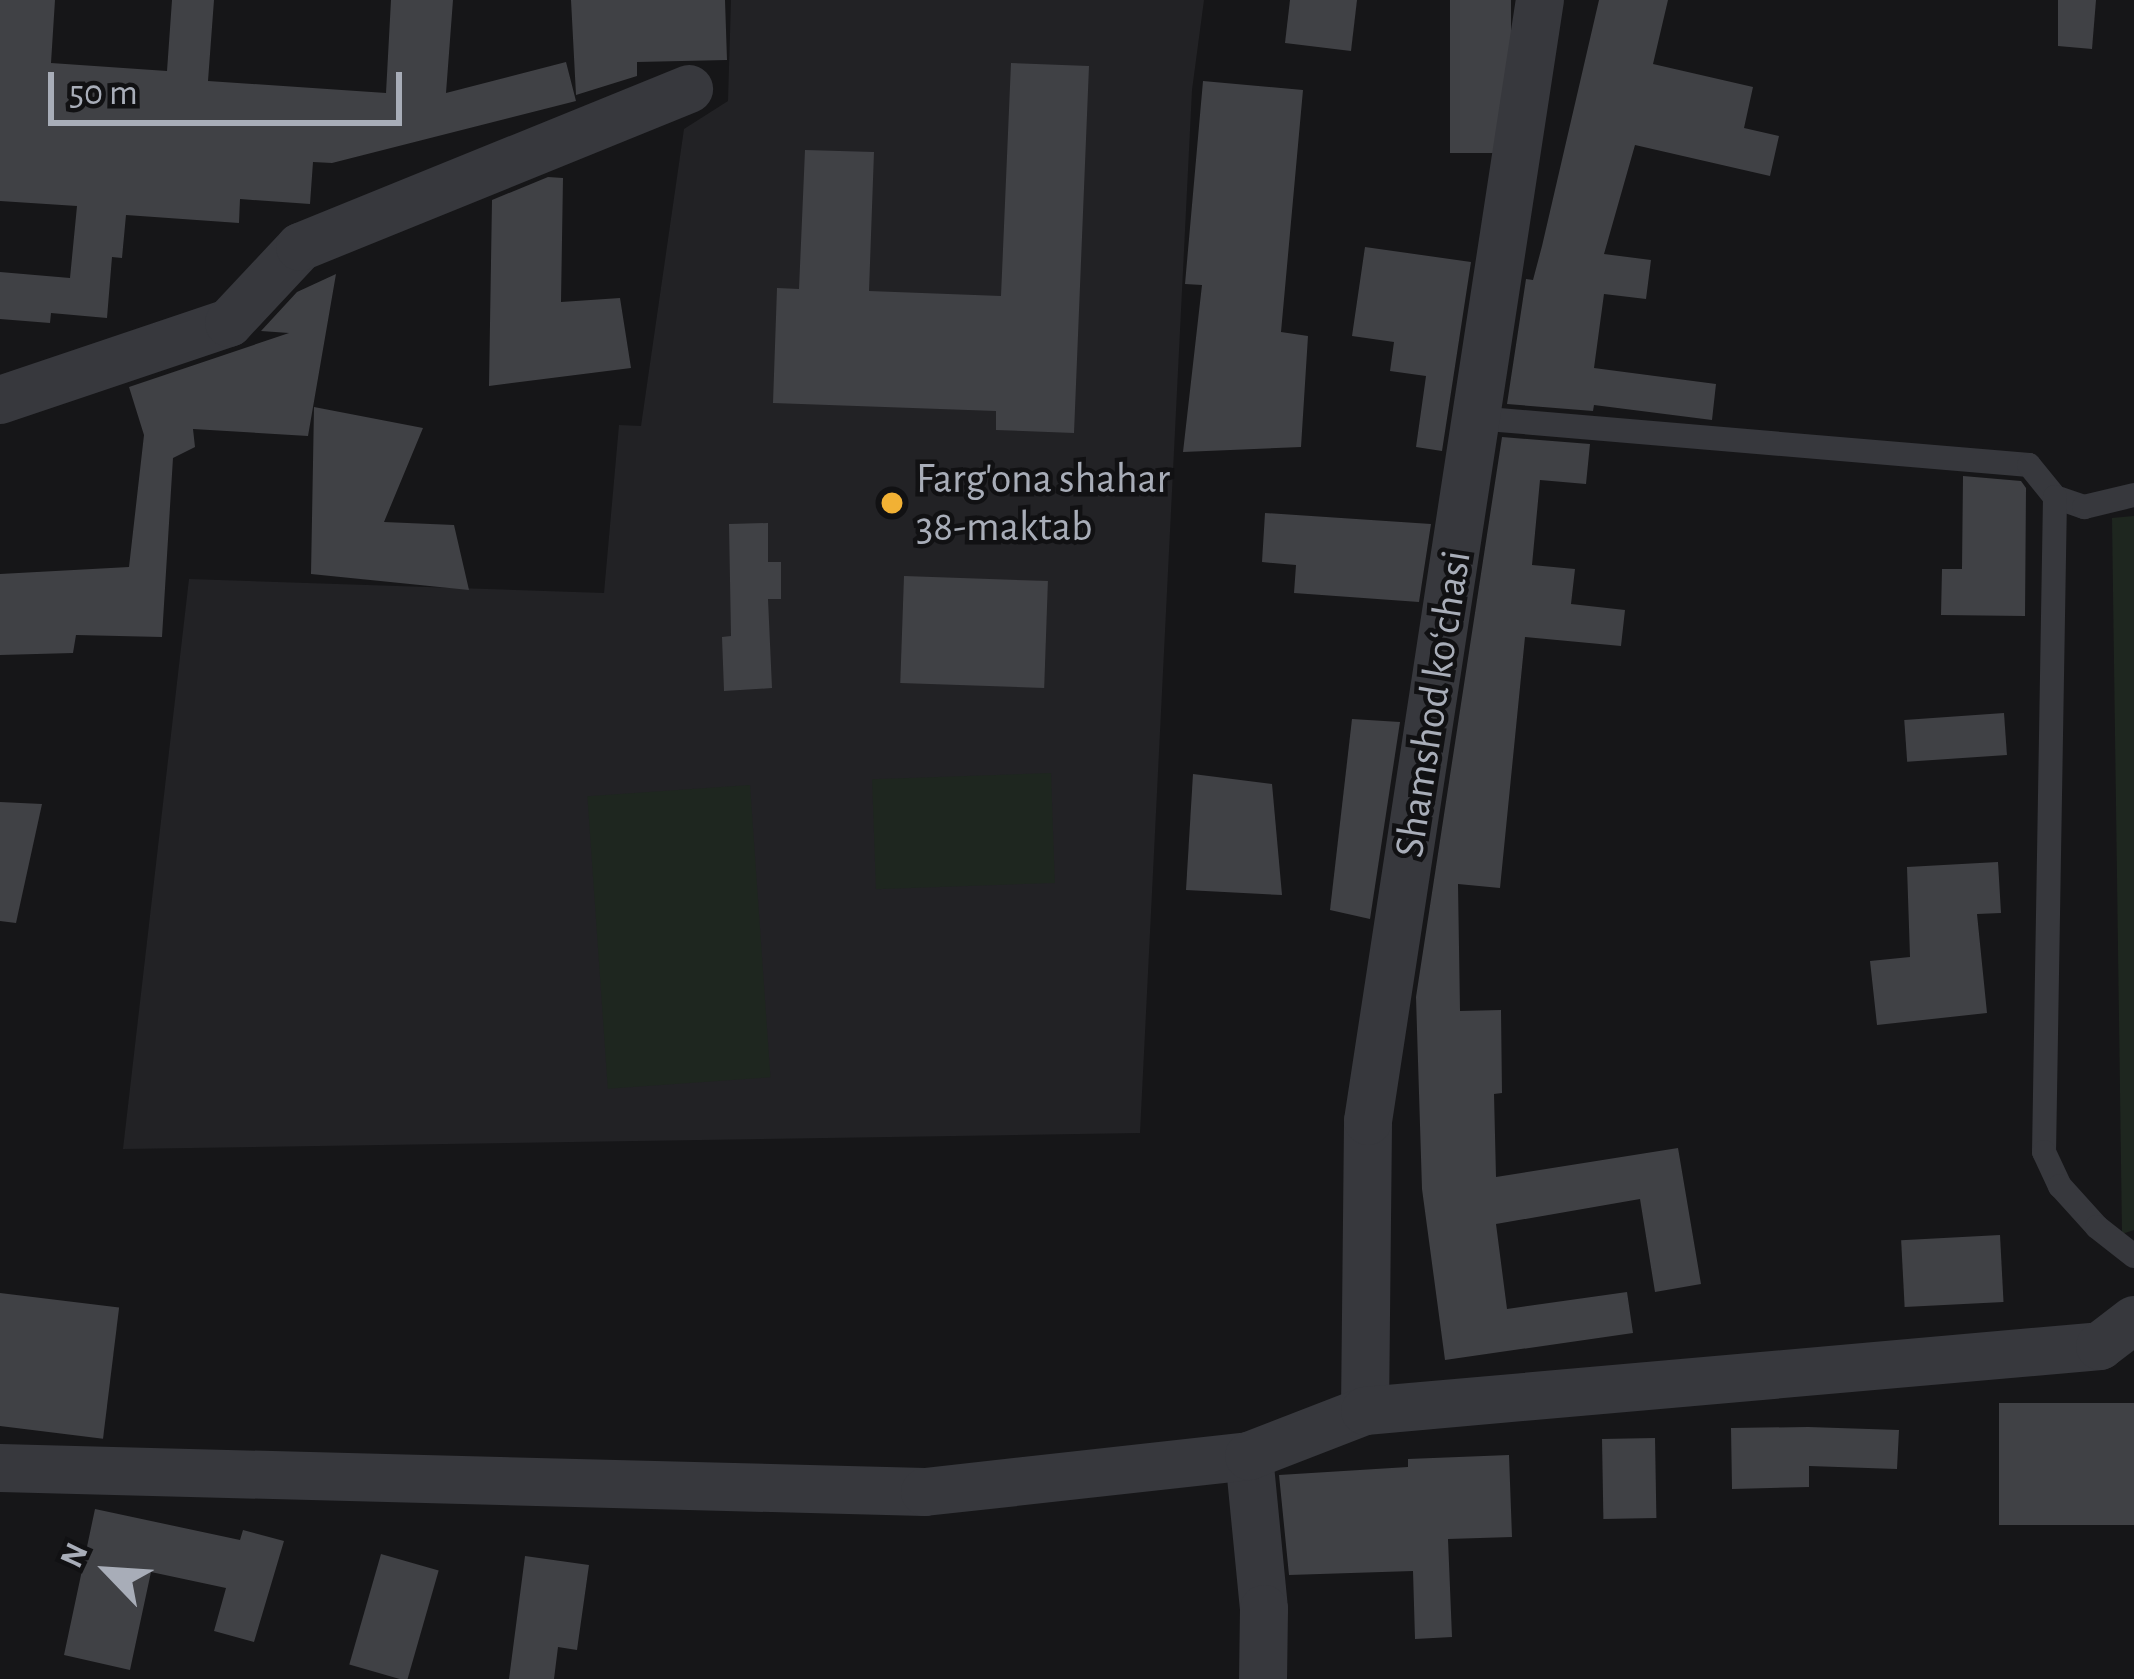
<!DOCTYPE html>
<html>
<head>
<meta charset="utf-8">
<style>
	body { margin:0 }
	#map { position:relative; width:2134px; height:1679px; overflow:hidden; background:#161618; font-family:"Alegreya Sans",sans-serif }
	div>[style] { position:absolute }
	.built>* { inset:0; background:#222225 }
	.green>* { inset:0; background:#1e261f; transform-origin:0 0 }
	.building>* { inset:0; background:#404145; transform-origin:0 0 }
	.service>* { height:24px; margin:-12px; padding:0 12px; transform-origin:12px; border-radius:12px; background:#37383d }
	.minor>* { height:48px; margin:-24px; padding:0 24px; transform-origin:24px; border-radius:24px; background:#37383d }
	.dots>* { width:33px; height:33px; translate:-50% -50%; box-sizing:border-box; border:6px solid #111113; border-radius:50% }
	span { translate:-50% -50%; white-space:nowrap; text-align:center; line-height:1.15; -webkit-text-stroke:9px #111113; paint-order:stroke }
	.poi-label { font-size:42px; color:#a8adb8 }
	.left { translate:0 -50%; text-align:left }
	.street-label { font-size:42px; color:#a8adb8 }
	.north { position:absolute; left:48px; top:1511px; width:120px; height:120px; -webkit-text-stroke:9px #111113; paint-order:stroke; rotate:295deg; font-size:33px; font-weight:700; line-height:48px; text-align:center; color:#a8adb8 }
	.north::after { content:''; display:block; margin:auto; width:42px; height:54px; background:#a8adb8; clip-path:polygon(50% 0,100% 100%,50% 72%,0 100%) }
	.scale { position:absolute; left:48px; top:72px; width:354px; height:54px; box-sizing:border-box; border:6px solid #a8adb8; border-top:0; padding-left:15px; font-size:36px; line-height:42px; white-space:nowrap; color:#a8adb8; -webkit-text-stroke:9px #111113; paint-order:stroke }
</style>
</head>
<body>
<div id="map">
	<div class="built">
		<div style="clip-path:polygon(731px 0,1204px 0,1192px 90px,1140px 1133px,123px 1149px,189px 579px,604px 593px,619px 425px,641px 426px,684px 129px,728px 101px)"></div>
	</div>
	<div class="green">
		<div style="clip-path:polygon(2134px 516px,2134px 1230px,2122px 1234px,2112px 518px)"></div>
		<div style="left:1051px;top:773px;width:110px;height:179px;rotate:88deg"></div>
		<div style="left:750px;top:785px;width:293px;height:163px;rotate:86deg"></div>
	</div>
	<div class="building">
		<div style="clip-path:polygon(0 0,55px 0,51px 63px,167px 71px,172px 0,214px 0,208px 81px,386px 93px,391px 0,453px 0,446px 93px,566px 62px,576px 101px,332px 163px,313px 162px,310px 204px,240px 199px,239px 223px,126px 215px,122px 258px,112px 257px,107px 318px,51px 313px,50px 323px,0 319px,0 272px,70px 278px,77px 206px,0 201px)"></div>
		<div style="clip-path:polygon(571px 0,725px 0,727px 60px,637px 62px,637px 76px,576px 95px)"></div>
		<div style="clip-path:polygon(1290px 0,1357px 0,1351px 51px,1285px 43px)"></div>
		<div style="left:1450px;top:0;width:61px;height:153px"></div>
		<div style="clip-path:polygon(1599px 0,1668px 0,1653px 64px,1753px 87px,1744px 128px,1779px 136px,1770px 176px,1635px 145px,1604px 254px,1651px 260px,1646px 299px,1604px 294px,1594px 368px,1716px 384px,1712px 420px,1594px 405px,1593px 411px,1507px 404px,1526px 279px,1533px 280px,1542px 246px)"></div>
		<div style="clip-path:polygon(2058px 0,2096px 0,2092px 49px,2058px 46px)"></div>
		<div style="clip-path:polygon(1011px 63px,1089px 66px,1074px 433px,996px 430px,996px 411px,773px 403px,777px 288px,799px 289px,805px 150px,874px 152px,869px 291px,1001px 296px)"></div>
		<div style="clip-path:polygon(1203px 81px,1303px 90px,1281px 332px,1308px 336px,1301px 447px,1183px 452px,1202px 285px,1185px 284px)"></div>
		<div style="clip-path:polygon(548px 177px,563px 178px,561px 302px,620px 298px,631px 368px,489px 386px,492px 200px)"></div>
		<div style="clip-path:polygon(1365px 247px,1471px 262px,1442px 451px,1416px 447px,1426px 376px,1390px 371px,1394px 342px,1352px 336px)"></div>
		<div style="clip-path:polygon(336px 274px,308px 436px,193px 429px,195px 447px,173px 458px,162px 637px,76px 635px,73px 653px,0 655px,0 574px,129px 567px,144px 435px,129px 387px,289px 333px,261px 331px,297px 292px)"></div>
		<div style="clip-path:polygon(314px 407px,423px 428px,384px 522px,454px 525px,469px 590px,311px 574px)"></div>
		<div style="clip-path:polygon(1502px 437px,1590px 444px,1586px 484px,1540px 480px,1532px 565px,1575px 569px,1571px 604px,1625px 610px,1621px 646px,1525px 637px,1500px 888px,1458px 884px,1460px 1011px,1501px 1010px,1502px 1093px,1494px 1094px,1496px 1177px,1678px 1148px,1701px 1284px,1655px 1292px,1640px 1199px,1496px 1224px,1507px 1309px,1627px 1292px,1633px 1333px,1445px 1360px,1422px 1189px,1416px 997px)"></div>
		<div style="clip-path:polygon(1963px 476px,2021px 481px,2026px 488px,2025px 616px,1941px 615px,1942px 569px,1962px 569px)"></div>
		<div style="clip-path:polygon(1265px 513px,1431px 524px,1419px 602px,1294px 593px,1296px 565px,1262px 562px)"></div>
		<div style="clip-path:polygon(768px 523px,768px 562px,781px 562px,781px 599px,768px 599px,772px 688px,724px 691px,722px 637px,731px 636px,729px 524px)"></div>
		<div style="left:904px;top:576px;width:144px;height:107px;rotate:2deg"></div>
		<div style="left:2004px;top:713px;width:42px;height:100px;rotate:86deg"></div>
		<div style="clip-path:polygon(1352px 719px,1400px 722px,1370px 919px,1330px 910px)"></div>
		<div style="clip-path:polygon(1193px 774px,1272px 784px,1282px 895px,1186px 890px)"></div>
		<div style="clip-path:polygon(0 802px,42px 804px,16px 923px,0 921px)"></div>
		<div style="clip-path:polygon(1998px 862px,2001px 913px,1977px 914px,1987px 1013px,1877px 1025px,1870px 961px,1910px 957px,1907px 867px)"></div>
		<div style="left:2000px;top:1235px;width:67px;height:99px;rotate:87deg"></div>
		<div style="left:0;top:1293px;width:120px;height:132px;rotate:7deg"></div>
		<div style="left:1999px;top:1403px;width:135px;height:122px"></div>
		<div style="clip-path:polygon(1808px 1427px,1899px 1430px,1897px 1469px,1809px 1466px,1809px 1487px,1732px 1489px,1731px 1428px)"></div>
		<div style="left:1655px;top:1438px;width:80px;height:53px;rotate:89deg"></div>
		<div style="clip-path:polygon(1509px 1455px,1512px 1537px,1448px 1539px,1452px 1637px,1415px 1639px,1413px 1571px,1289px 1575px,1279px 1475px,1408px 1467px,1408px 1459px)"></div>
		<div style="clip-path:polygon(95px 1509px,240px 1540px,243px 1530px,284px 1541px,254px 1642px,214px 1631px,226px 1588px,151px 1572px,130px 1670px,64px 1655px)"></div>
		<div style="left:381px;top:1554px;width:60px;height:115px;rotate:16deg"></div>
		<div style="clip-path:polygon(525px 1556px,589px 1565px,577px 1650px,558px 1647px,554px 1679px,509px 1679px)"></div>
	</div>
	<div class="service">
		<div style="left:1475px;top:418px;width:556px;rotate:4.85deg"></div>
		<div style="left:2029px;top:465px;width:41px;rotate:50.9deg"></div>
		<div style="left:2055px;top:497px;width:31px;rotate:19deg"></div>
		<div style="left:2084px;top:507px;width:51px;rotate:-13.5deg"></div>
		<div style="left:2055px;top:497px;width:655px;rotate:90.96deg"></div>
		<div style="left:2044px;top:1152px;width:38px;rotate:65deg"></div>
		<div style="left:2060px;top:1186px;width:55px;rotate:47.9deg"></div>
		<div style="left:2097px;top:1227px;width:47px;rotate:38.1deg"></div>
	</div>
	<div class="minor">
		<div style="left:0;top:400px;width:242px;rotate:-18.6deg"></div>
		<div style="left:229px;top:323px;width:104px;rotate:-46.9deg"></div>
		<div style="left:300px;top:247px;width:420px;rotate:-22.1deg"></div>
		<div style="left:1365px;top:1411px;width:290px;rotate:-89.4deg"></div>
		<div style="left:1368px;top:1121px;width:1134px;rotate:-81.28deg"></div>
		<div style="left:1249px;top:1456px;width:154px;rotate:84.4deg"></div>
		<div style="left:1264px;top:1609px;width:70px;rotate:90.8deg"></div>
		<div style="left:0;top:1468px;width:925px;rotate:1.49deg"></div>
		<div style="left:925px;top:1492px;width:326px;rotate:-6.3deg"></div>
		<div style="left:1249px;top:1456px;width:124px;rotate:-21.2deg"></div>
		<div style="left:1365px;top:1411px;width:738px;rotate:-5.05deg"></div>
		<div style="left:2100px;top:1346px;width:43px;rotate:-37.4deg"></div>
	</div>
	<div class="dots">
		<div style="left:892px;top:503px;background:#f2b134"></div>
	</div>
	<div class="poi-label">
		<span class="left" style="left:916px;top:503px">Farg'ona shahar<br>38-maktab</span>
	</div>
	<div class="street-label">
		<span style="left:1433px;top:704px;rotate:-81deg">Shamshod koʻchasi</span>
	</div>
	<div class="north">N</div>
	<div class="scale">50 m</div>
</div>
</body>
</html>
